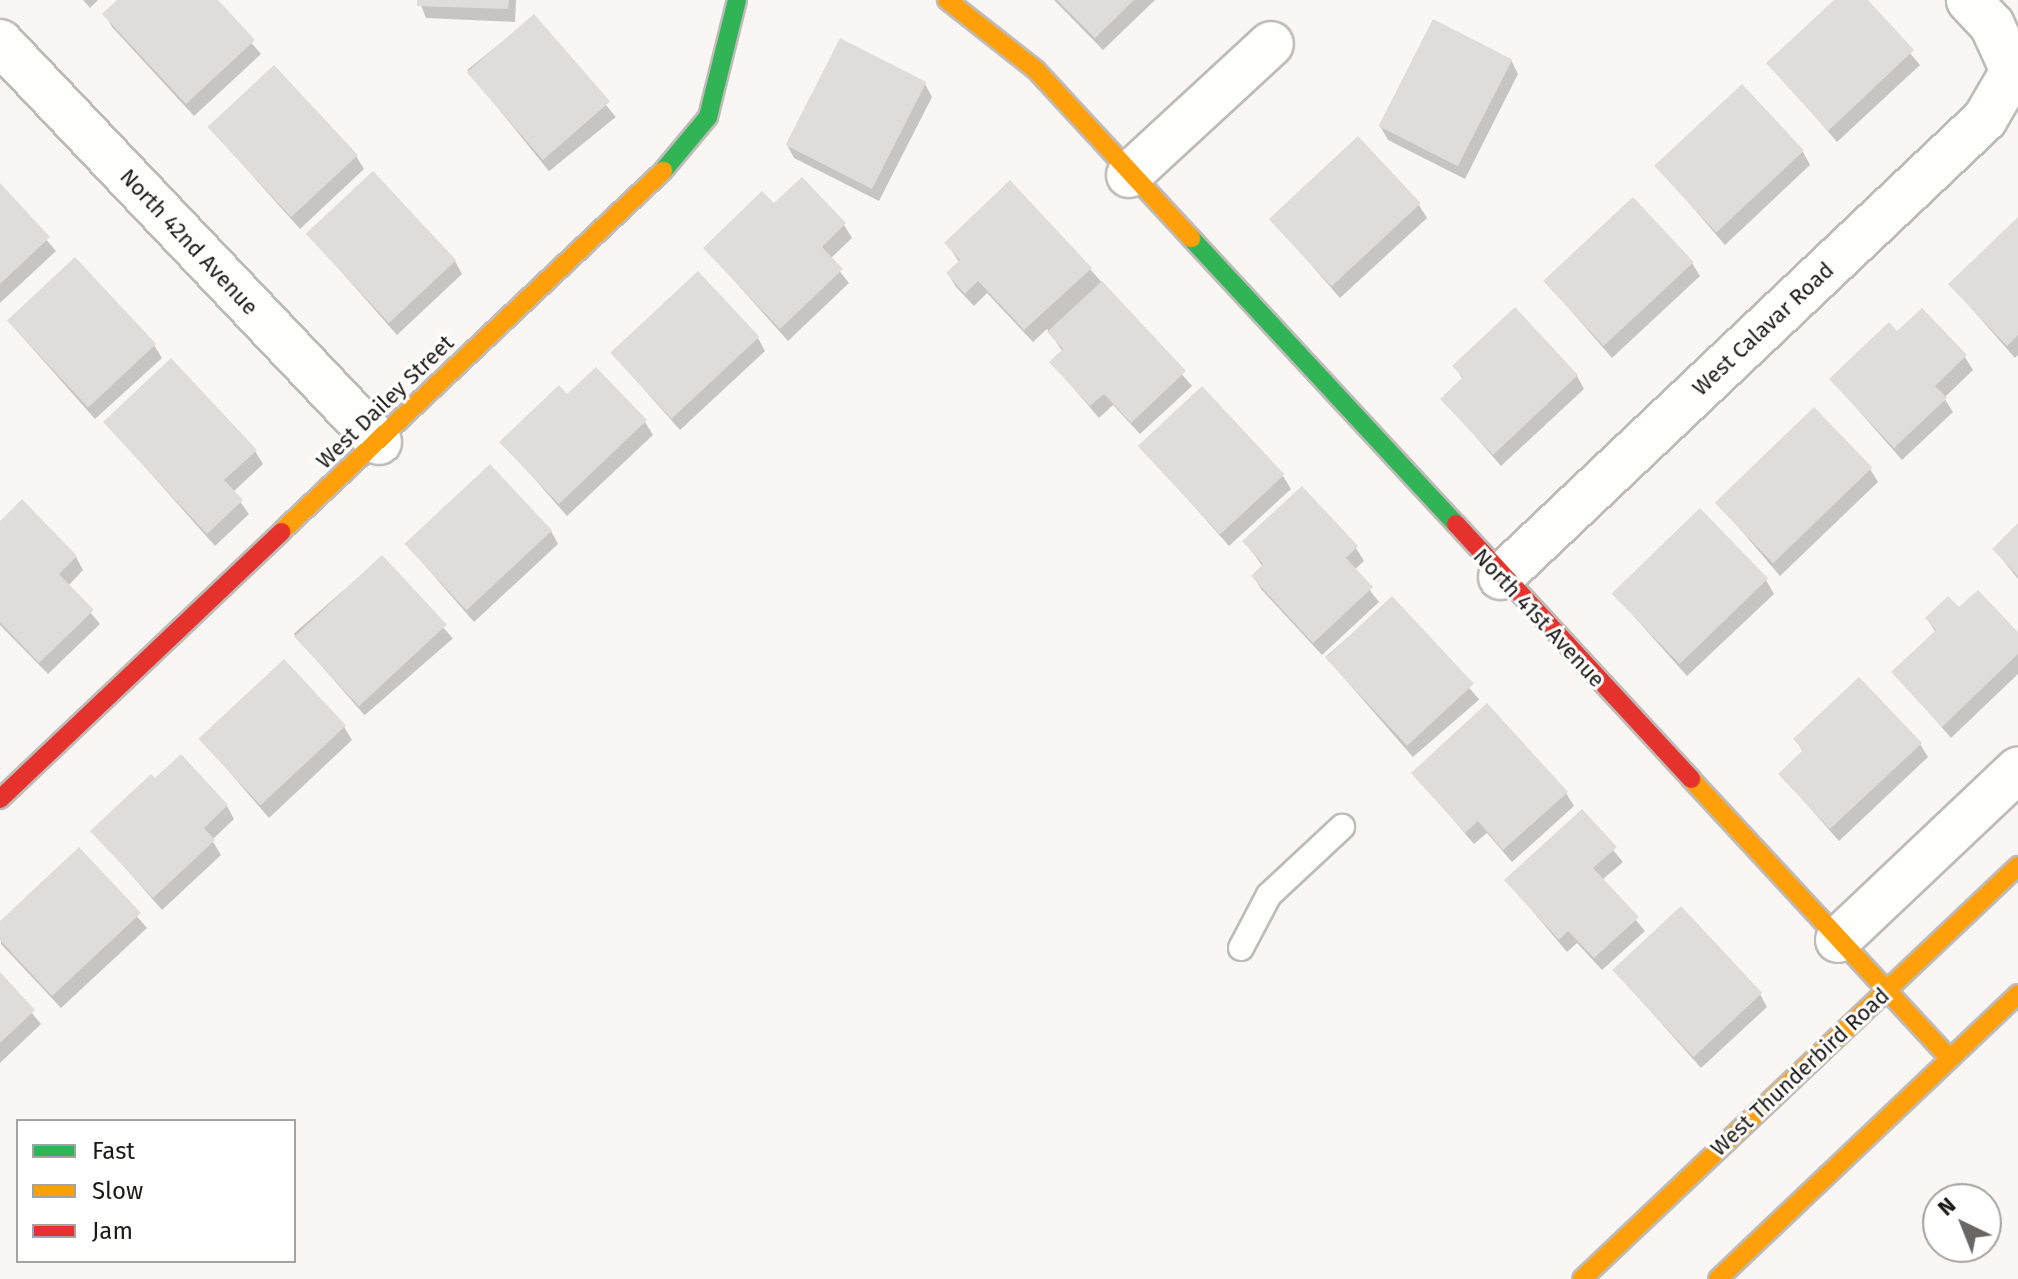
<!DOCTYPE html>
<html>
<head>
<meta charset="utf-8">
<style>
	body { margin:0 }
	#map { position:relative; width:2018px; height:1279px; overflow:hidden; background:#faf6f3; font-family:"Fira Sans",sans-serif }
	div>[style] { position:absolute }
	.shadow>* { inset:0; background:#0003; transform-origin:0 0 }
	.building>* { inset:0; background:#dfdddc; transform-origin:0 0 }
	.roads { filter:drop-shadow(2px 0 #bebbb9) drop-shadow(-2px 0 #bebbb9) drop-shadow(0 2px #bebbb9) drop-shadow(0 -2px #bebbb9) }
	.lane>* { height:24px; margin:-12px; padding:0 12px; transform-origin:12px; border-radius:12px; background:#fefefd }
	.street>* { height:44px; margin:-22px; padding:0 22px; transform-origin:22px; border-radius:22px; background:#fefefd }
	.fast>* { height:18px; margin:-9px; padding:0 9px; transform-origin:9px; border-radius:9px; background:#30b455 }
	.slow>* { height:18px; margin:-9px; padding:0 9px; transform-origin:9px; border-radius:9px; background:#ff9f0a }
	.jam>* { height:18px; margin:-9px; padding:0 9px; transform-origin:9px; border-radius:9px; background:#e5322d }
	span { translate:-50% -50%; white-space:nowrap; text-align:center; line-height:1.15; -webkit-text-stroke:6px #fff; paint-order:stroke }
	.street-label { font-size:22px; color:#1c1917 }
	.legend { position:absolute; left:16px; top:1119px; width:280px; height:144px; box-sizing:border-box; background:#fff; border:2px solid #a4a3a2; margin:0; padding:10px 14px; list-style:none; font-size:24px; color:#1c1917 }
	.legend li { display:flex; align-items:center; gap:16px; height:40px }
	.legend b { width:40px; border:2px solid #a4a3a2 }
	.north { position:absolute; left:1922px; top:1183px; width:80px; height:80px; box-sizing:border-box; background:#fff; border:2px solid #a4a3a2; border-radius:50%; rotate:317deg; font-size:22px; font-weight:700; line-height:32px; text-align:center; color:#1c1917 }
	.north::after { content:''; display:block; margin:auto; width:28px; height:36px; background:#6a6664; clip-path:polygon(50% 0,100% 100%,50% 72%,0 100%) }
</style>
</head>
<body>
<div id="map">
	<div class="shadow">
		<div style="clip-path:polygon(83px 0,98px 0,90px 8px)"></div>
		<div style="clip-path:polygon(120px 0,215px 0,261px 54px,194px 116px,112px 27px,105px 14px)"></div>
		<div style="clip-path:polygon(419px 0,516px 0,515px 22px,426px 18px)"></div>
		<div style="clip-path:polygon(1054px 0,1155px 0,1103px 50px)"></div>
		<div style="clip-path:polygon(1837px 0,1865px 0,1920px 65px,1837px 142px,1769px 63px)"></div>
		<div style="left:534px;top:16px;width:130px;height:86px;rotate:51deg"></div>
		<div style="clip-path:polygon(1511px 60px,1518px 74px,1465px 179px,1388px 140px,1380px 126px)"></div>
		<div style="clip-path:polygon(925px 84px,932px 97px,879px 201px,794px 158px,787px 145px)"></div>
		<div style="clip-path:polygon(210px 128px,356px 156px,364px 169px,300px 229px)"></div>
		<div style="clip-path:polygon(1803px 152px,1810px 165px,1725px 245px,1657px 166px)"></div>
		<div style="clip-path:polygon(0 186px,56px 251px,0 303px)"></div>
		<div style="clip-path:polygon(1419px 205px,1427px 218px,1340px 298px,1272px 220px)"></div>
		<div style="clip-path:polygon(774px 206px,844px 225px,852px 238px,830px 259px,849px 283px,788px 341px,705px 248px)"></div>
		<div style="clip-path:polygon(2018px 220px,2018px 355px,2015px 358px,1950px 284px)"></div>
		<div style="clip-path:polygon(309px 235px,455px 261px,462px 274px,397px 335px)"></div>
		<div style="clip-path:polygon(946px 243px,1090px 269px,1192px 386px,1140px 434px,1113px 405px,1099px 418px,1051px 362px,1063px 352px,1047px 329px,1033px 342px,987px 293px,974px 306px,956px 287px,948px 274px,960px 263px)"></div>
		<div style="clip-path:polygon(1692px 263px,1700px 276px,1612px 358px,1546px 282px)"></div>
		<div style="clip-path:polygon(9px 322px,154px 345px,162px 358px,95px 419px)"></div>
		<div style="clip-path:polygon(1897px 334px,1965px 357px,1973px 370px,1944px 398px,1953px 412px,1902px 460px,1831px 379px)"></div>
		<div style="clip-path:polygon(758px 338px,765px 351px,680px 430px,612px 353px)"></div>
		<div style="clip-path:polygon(1455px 366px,1577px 376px,1584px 389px,1501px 466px,1443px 399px,1463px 380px)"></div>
		<div style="clip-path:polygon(567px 397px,645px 422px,653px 435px,567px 516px,502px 442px)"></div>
		<div style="clip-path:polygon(105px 422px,255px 451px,263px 464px,233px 492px,249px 514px,215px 546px)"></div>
		<div style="clip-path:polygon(1141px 446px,1283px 476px,1291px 489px,1229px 546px)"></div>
		<div style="clip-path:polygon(1870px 469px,1878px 482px,1780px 576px,1717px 502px)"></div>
		<div style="clip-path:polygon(1301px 489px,1356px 548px,1364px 561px,1354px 570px,1379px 602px,1322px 655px,1261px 589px,1253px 576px,1263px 567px,1245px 542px)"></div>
		<div style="clip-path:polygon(22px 502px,76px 557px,83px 570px,68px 586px,100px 624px,48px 674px,0 625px,0 524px)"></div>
		<div style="clip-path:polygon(2018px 526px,2018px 579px,1994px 549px)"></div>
		<div style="clip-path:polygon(551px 531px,558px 544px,474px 622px,407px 545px)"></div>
		<div style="left:382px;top:557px;width:108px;height:117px;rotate:49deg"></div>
		<div style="clip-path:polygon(1766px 580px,1774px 594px,1687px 676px,1614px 594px)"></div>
		<div style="left:1392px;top:599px;width:133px;height:88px;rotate:49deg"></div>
		<div style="clip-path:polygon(1959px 610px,2018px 635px,2018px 674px,1951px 738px,1894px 672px,1936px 633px,1927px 619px)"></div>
		<div style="clip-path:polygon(344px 727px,352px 740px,269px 818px,201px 739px)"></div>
		<div style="clip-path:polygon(1796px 740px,1920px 744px,1928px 757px,1839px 841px,1780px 774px,1803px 752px)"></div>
		<div style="clip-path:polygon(1413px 773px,1566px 793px,1574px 806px,1512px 862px,1487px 833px,1474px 844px)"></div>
		<div style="clip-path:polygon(227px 806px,234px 819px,212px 840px,221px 855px,162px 910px,93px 831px)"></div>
		<div style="clip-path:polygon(1582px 812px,1623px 862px,1602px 880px,1645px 931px,1602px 970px,1577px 943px,1567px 952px,1507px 881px)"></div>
		<div style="clip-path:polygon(79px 850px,147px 928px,61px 1008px,1px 944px,0 924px)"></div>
		<div style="clip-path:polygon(1615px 971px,1760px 994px,1767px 1007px,1701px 1068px)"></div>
		<div style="clip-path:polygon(0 975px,41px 1024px,0 1063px)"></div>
	</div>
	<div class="building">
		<div style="clip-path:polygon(117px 0,218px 0,255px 40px,186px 104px,102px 14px)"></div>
		<div style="clip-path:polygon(417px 0,509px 0,508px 9px,417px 6px)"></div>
		<div style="clip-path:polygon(1057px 0,1134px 0,1095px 38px)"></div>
		<div style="clip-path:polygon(1834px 0,1868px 0,1914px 50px,1828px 131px,1766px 63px)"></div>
		<div style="left:534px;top:14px;width:116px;height:89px;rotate:49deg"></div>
		<div style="left:1433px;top:19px;width:89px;height:120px;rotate:27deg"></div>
		<div style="left:840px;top:38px;width:97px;height:120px;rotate:27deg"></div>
		<div style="left:274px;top:65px;width:123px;height:91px;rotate:47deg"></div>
		<div style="left:1742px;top:84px;width:91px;height:120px;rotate:47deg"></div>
		<div style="left:1358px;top:136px;width:92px;height:122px;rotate:47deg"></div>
		<div style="left:373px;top:171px;width:122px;height:92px;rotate:47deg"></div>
		<div style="clip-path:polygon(802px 177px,846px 223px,822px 247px,843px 269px,780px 329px,703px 248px,762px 191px,774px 203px)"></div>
		<div style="clip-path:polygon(1010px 180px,1092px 268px,1024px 330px,978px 281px,965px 294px,946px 273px,960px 260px,944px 243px)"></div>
		<div style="clip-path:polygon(0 183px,50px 237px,0 284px)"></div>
		<div style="left:1633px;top:197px;width:89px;height:123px;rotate:47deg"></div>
		<div style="clip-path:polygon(2018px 217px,2018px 335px,2007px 346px,1948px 284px)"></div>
		<div style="left:75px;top:257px;width:119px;height:93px;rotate:47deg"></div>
		<div style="left:698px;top:271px;width:90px;height:120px;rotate:47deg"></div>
		<div style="clip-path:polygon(1102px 281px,1186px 371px,1131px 423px,1104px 394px,1090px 406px,1049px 362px,1063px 349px,1047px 332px)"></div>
		<div style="clip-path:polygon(1515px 307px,1578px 375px,1493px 455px,1440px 399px,1463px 377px,1452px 366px)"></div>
		<div style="clip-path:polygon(1922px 308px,1967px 355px,1935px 386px,1947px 398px,1894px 448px,1829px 379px,1889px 322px,1897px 331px)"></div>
		<div style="clip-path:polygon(171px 358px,257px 450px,224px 480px,243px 500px,207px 534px,103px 422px)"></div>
		<div style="clip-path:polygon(596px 367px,647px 420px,559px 504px,499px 442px,559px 385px,567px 394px)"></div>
		<div style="left:1202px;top:386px;width:121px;height:88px;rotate:47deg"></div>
		<div style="left:1814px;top:407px;width:84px;height:138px;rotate:46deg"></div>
		<div style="left:490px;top:464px;width:91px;height:117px;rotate:47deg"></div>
		<div style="clip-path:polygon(1302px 486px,1358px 546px,1346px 558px,1373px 587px,1313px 643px,1251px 576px,1263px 564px,1242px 541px)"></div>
		<div style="clip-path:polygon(22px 499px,77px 556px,59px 574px,94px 610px,39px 663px,0 622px,0 521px)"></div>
		<div style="left:1700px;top:508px;width:98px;height:123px;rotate:46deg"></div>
		<div style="clip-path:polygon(2018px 523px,2018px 576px,1992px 549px)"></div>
		<div style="left:382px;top:555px;width:95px;height:120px;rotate:47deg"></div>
		<div style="clip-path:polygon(1978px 590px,2018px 632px,2018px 654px,1942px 727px,1891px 672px,1936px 630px,1925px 618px,1948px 596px,1959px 607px)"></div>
		<div style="left:1392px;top:596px;width:120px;height:91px;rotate:47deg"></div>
		<div style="left:284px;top:659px;width:91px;height:117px;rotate:47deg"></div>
		<div style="clip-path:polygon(1859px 677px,1922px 743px,1830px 829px,1778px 774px,1803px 750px,1793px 739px)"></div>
		<div style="clip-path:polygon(1487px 703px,1568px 792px,1503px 850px,1478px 821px,1465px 833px,1411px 773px)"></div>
		<div style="clip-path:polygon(181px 754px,228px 805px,204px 828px,215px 840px,153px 898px,90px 831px,151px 774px,155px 778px)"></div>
		<div style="clip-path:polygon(1582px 809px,1617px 847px,1593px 868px,1639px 917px,1594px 958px,1568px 931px,1559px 940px,1504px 880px)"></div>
		<div style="clip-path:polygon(79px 847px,141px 913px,52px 996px,0 940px,0 921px)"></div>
		<div style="left:1681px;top:906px;width:119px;height:94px;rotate:47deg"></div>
		<div style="clip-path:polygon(0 972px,35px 1010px,0 1043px)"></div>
	</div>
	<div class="roads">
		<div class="lane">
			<div style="left:1241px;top:948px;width:60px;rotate:-62.2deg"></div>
			<div style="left:1269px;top:895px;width:100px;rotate:-43deg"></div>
		</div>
		<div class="street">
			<div style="left:0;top:42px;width:551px;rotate:46.54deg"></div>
			<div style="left:1129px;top:175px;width:193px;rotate:-42.7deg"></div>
			<div style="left:1501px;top:577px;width:666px;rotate:-43.42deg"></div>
			<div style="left:1985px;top:119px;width:56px;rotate:-59.7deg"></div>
			<div style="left:2013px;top:71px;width:51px;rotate:-114.5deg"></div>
			<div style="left:1992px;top:25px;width:34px;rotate:-133deg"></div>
			<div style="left:1838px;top:940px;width:248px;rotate:-43.4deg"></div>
		</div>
		<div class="fast">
			<div style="left:663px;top:171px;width:70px;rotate:-50.2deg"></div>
			<div style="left:708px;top:117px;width:121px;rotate:-76.1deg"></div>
			<div style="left:1191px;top:238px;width:390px;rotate:47.2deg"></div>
		</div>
		<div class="slow">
			<div style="left:947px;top:0;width:113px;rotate:38.2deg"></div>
			<div style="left:1036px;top:70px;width:229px;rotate:47.3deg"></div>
			<div style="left:281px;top:532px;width:526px;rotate:-43.38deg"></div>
			<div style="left:1691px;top:779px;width:381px;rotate:47.2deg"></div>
			<div style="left:1582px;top:1279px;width:601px;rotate:-43.45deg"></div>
			<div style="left:1718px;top:1279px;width:414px;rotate:-43.5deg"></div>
		</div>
		<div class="jam">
			<div style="left:1456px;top:524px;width:347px;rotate:47.3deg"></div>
			<div style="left:0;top:799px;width:388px;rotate:-43.5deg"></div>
		</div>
	</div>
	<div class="street-label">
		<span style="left:189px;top:242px;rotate:47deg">North 42nd Avenue</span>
		<span style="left:1763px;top:329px;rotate:-43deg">West Calavar Road</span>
		<span style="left:385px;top:402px;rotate:-44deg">West Dailey Street</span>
		<span style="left:1539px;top:618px;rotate:47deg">North 41st Avenue</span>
		<span style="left:1800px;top:1072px;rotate:-43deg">West Thunderbird Road</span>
	</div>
	<ul class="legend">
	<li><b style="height:10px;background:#30b455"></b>Fast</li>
	<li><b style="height:10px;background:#ff9f0a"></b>Slow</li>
	<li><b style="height:10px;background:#e5322d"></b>Jam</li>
	</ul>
	<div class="north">N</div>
</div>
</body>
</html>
